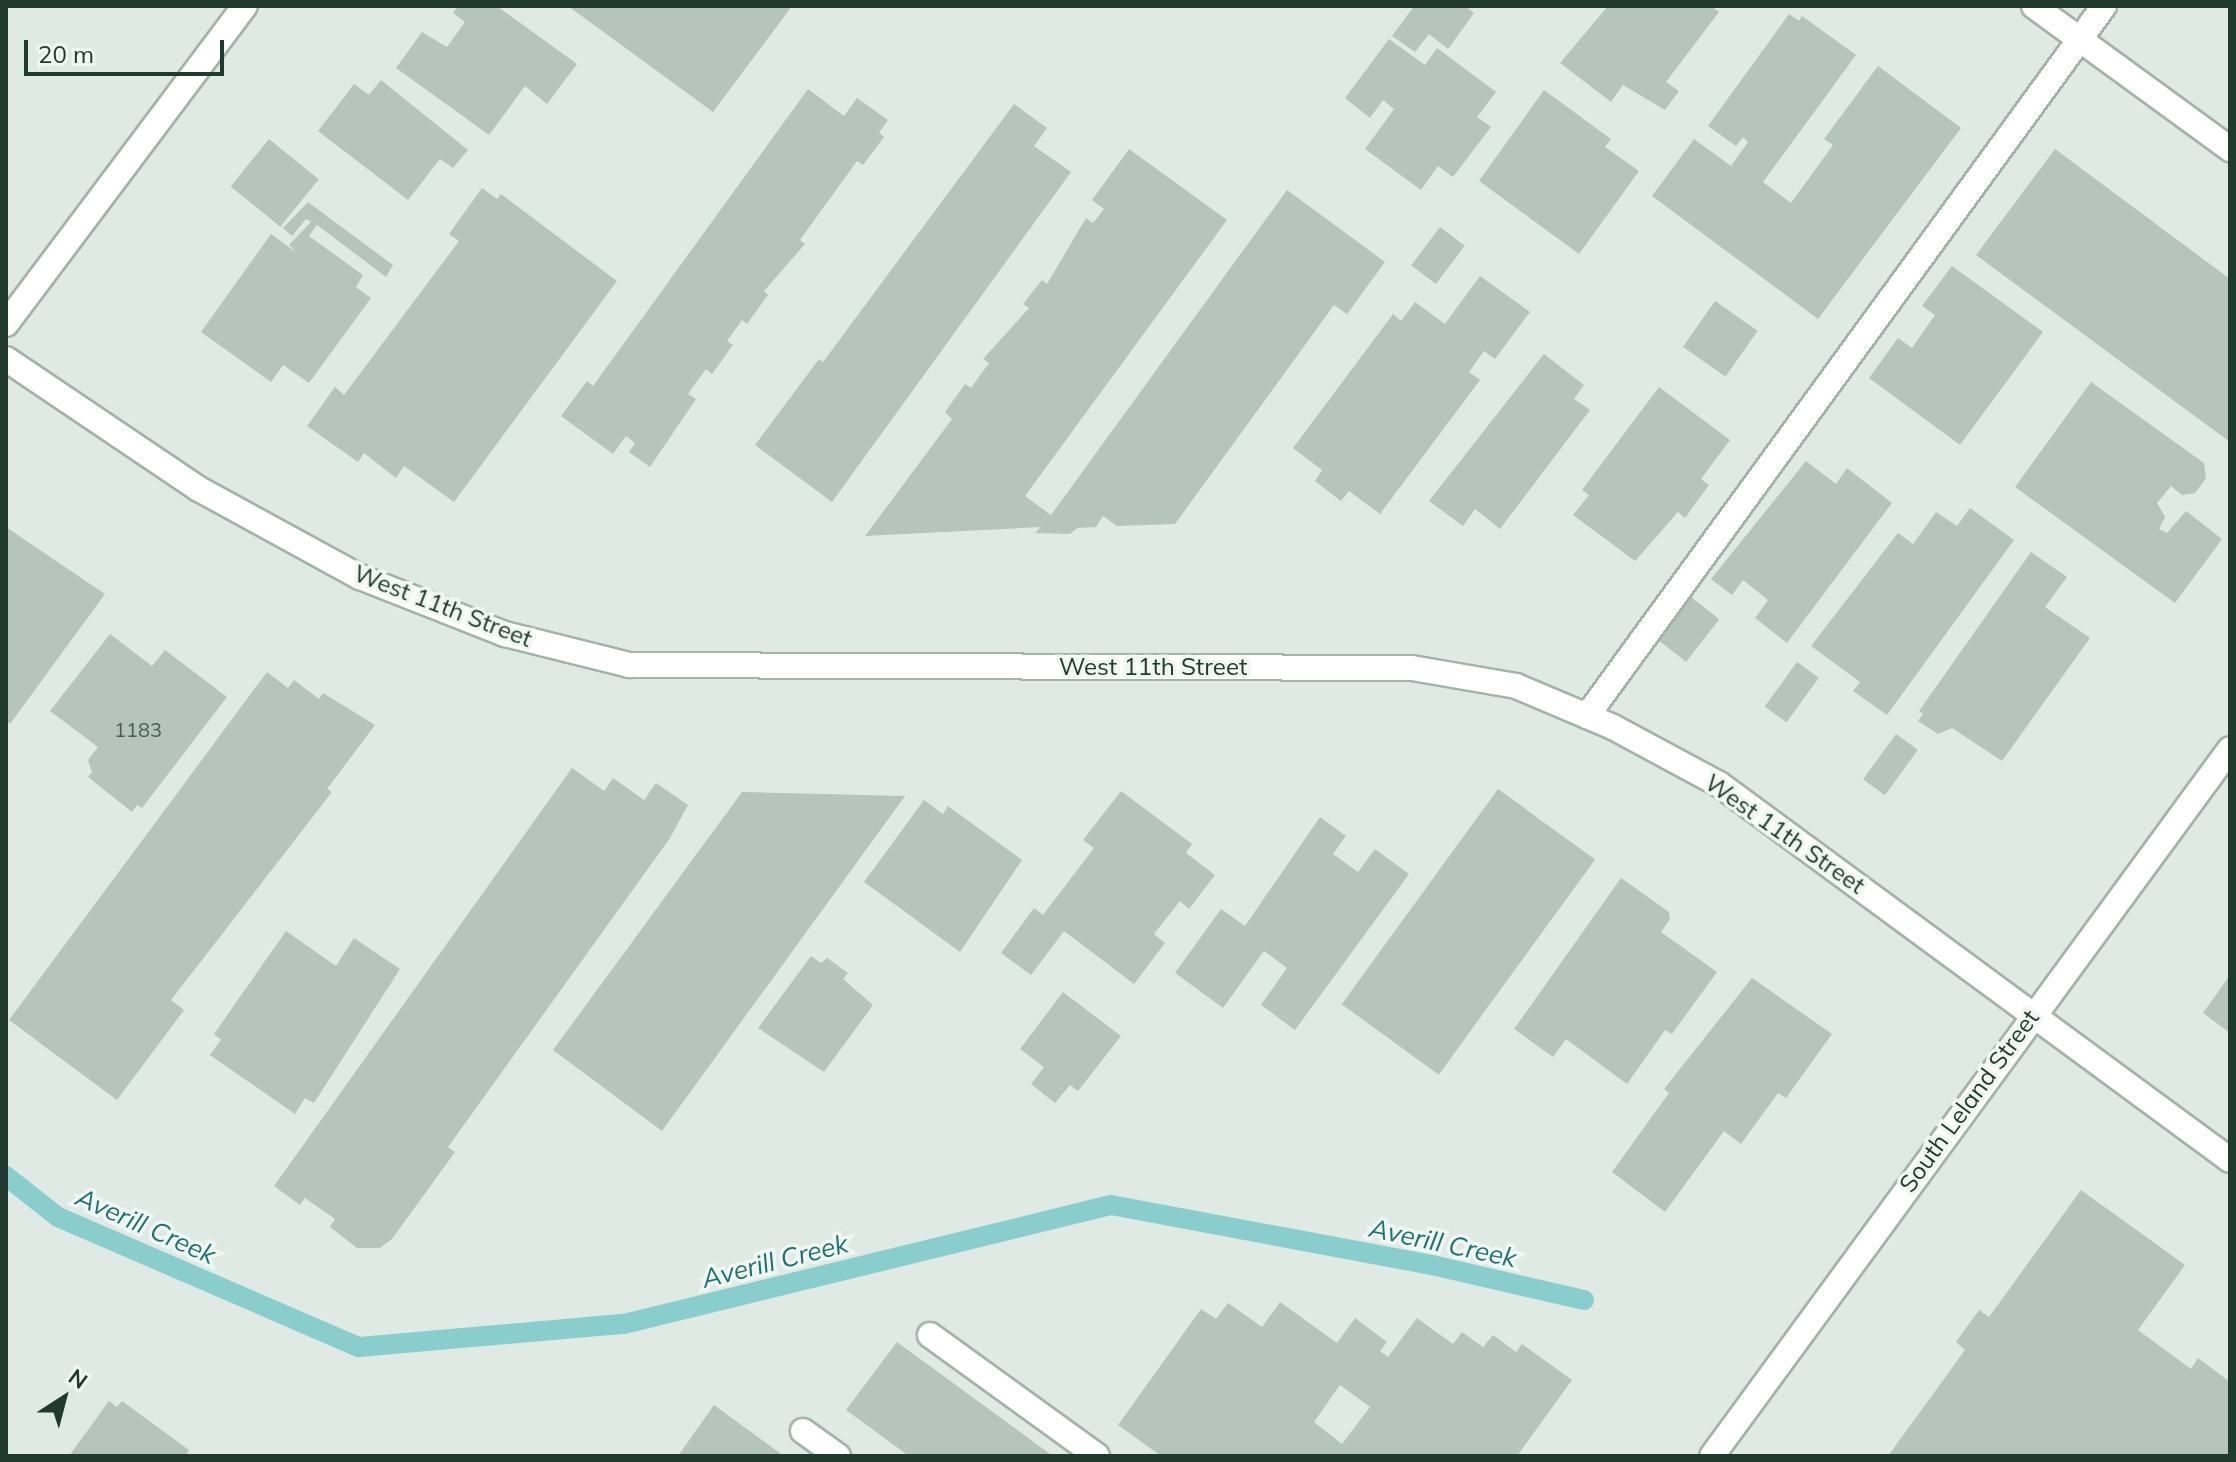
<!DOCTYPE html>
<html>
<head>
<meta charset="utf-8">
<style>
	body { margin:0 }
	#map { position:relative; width:2236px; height:1462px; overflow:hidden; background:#e0eae4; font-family:Mulish,sans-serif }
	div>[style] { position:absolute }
	.stream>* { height:20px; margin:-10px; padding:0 10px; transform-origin:10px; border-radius:10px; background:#89cecc }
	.building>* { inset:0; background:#b5c5bc; transform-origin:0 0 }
	.roads { filter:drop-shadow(2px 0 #a3b2aa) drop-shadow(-2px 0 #a3b2aa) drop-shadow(0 2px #a3b2aa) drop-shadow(0 -2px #a3b2aa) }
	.service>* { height:24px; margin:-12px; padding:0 12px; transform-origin:12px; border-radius:12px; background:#fff }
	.minor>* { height:24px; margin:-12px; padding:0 12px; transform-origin:12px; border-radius:12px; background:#fff }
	span { translate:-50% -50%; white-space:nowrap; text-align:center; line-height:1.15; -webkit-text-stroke:7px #f0f7f2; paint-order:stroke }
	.number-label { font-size:20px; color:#465d52 }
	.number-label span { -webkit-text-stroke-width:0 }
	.street-label { font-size:24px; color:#213a2f }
	.water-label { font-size:26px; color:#1e7372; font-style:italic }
	.frame { position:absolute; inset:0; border:8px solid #213a2f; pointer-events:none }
	.north { position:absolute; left:24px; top:1358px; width:80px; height:80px; -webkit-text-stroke:6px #f0f7f2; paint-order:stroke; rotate:36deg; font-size:22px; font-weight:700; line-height:32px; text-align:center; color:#213a2f }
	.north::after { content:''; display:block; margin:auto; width:28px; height:36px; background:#213a2f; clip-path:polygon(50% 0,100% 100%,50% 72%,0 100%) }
	.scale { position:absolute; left:24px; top:40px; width:200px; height:36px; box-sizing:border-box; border:4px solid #213a2f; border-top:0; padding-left:10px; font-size:24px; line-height:28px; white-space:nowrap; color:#213a2f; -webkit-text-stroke:6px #f0f7f2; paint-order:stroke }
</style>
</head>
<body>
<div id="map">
	<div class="stream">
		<div style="left:6px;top:1176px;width:66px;rotate:38.3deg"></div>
		<div style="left:58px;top:1217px;width:328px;rotate:23.4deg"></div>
		<div style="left:359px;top:1347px;width:266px;rotate:-5deg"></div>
		<div style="left:624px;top:1324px;width:501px;rotate:-13.73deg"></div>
		<div style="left:1111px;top:1205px;width:327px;rotate:10.6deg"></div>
		<div style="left:1432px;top:1265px;width:156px;rotate:13deg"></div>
	</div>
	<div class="building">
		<div style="clip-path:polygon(458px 6px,497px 6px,577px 64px,547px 104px,525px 86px,489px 135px,396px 68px,422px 32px,447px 47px,465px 22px,453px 13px)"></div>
		<div style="clip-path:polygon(568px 6px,792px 6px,713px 112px)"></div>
		<div style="clip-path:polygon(1414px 6px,1465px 6px,1474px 13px,1448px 49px,1429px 34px,1415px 52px,1392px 36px)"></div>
		<div style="clip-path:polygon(1608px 6px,1711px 6px,1719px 12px,1666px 82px,1679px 91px,1665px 110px,1623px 85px,1611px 102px,1560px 63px)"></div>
		<div style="clip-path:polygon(1789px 14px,1799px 21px,1802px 16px,1856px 55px,1763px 182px,1791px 203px,1833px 145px,1824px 139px,1878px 66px,1961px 128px,1818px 319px,1652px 196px,1694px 139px,1731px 166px,1748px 142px,1743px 137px,1736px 146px,1708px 126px)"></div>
		<div style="clip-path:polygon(1389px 39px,1425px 65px,1437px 48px,1496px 92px,1477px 117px,1491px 127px,1453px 177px,1438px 166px,1421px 190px,1365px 149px,1394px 109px,1383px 100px,1370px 118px,1345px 98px)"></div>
		<div style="clip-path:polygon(381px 80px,468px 150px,453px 168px,440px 159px,408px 200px,318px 131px,354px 84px,369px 95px)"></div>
		<div style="clip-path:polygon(808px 89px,844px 116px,857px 98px,888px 120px,879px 133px,884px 137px,863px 165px,857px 161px,800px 240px,805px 244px,764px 291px,768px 295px,747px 324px,742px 320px,727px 341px,733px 345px,712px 374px,706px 369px,688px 394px,696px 399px,650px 467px,629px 452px,635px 443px,626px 436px,613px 454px,561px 416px,587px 381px,593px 386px)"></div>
		<div style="clip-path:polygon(1544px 90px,1611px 139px,1605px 147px,1639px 171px,1579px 254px,1479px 181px)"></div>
		<div style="clip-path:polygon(1014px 104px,1047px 128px,1034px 146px,1071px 172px,832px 502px,755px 445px,819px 359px,823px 362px)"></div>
		<div style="left:269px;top:139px;width:64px;height:61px;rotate:39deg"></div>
		<div style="clip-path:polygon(1129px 149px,1227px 220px,1025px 496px,1051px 515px,1287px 190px,1385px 262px,1347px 314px,1334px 305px,1175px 524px,1117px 526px,1103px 516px,1096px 527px,1077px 528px,1070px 534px,1035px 533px,1041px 527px,865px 536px,952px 419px,945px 412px,965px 384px,971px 388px,989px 363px,983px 359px,1029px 308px,1023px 304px,1042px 280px,1047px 284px,1086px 218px,1093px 223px,1104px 209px,1092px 200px)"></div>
		<div style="clip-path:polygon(2055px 149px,2230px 279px,2230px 442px,1976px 255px)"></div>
		<div style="clip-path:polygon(482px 188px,497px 199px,501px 194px,617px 281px,454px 502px,404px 466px,396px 478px,364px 453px,358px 462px,307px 426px,335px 387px,344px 395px,459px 241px,449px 234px)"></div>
		<div style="clip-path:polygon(308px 202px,393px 265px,386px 277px,317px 225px,309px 236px,363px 275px,356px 287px,371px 298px,309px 383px,283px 365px,271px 382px,201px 332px,271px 234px,297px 253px,289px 245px,311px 222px,306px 219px,292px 236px,283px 228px)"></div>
		<div style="left:1440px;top:227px;width:31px;height:48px;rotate:37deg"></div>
		<div style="clip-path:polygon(1952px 266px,2043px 332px,1960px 445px,1869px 378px,1898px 338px,1912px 348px,1935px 315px,1922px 306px)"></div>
		<div style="clip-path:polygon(1480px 276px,1530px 312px,1495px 359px,1484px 351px,1469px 372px,1480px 380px,1380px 514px,1349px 491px,1341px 501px,1315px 481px,1322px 470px,1293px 448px,1393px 314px,1401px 321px,1415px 302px,1445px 324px)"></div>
		<div style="left:1715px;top:301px;width:52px;height:56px;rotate:35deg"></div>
		<div style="clip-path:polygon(1544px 354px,1584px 385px,1574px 399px,1590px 410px,1500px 529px,1475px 509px,1463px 526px,1429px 501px)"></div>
		<div style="clip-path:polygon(2091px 382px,2204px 463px,2206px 478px,2195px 493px,2182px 495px,2171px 486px,2157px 503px,2165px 517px,2159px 529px,2167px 533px,2186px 511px,2222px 539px,2175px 603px,2015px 487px)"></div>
		<div style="clip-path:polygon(1659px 387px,1730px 440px,1701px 479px,1709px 485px,1685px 518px,1678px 512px,1635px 561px,1573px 515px,1589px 495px,1582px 490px)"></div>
		<div style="clip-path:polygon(1806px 461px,1836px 484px,1847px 468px,1892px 503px,1787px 643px,1755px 618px,1768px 600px,1743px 580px,1732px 595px,1711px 579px)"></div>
		<div style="clip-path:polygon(1970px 508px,2014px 540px,1887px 715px,1853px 691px,1860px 682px,1811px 646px,1898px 533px,1913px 544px,1936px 512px,1957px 526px)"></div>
		<div style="clip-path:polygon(6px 527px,105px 594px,10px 724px,6px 721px)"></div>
		<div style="clip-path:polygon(2031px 552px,2067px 577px,2045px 607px,2090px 638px,2002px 761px,1952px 728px,1938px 734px,1918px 721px,1923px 714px,1919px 711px)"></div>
		<div style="left:1687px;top:594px;width:41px;height:54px;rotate:38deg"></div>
		<div style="clip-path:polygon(110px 634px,152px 666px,165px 650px,227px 697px,142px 808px,137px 805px,132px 812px,88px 777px,92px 772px,88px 760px,98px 747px,50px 711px)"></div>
		<div style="left:1797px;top:662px;width:27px;height:55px;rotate:36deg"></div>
		<div style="clip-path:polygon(267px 672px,288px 688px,294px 680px,319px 699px,323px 693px,375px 725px,327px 789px,332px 792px,171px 1000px,184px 1010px,117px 1100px,9px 1020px)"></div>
		<div style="left:1896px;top:734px;width:27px;height:56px;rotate:36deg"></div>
		<div style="clip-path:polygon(572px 768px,604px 791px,613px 778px,644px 800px,656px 783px,688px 805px,670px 838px,448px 1147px,455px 1152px,392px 1239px,380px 1248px,357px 1248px,330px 1227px,335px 1219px,305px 1198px,300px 1205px,274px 1186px)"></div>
		<div style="left:1498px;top:789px;width:120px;height:266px;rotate:36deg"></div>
		<div style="clip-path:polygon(1121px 791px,1192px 844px,1186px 853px,1215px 875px,1189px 909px,1180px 901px,1154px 934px,1165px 943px,1134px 984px,1064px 931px,1031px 975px,1001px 953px,1034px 908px,1043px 915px,1094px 848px,1083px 840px)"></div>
		<div style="clip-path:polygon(742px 792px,905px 796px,662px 1131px,553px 1050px)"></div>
		<div style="clip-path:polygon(924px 800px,943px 814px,948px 806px,1022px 860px,960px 952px,864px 882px)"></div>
		<div style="clip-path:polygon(1320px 817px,1346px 836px,1333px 854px,1358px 872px,1375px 849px,1409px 874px,1295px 1030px,1261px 1005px,1287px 968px,1264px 951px,1223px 1008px,1175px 973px,1221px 909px,1245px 926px)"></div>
		<div style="clip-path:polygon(1621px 878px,1669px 912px,1670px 919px,1661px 932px,1717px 972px,1672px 1034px,1665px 1030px,1627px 1084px,1566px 1039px,1553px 1057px,1514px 1029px)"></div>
		<div style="clip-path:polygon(286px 931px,336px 966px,354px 938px,400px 969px,314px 1103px,305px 1098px,295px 1114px,210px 1055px,221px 1040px,214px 1034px)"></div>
		<div style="clip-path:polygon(811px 956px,821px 963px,827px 958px,848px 973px,843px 979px,873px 1005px,824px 1072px,758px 1028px)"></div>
		<div style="clip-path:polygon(2230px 975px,2230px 1033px,2203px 1013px)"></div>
		<div style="clip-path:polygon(1752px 978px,1832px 1034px,1786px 1098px,1778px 1093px,1741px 1144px,1724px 1131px,1665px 1212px,1612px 1172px,1669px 1093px,1664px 1089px)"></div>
		<div style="clip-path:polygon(1063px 992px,1121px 1036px,1078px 1091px,1070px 1085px,1055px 1103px,1031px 1084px,1044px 1067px,1020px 1049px)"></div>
		<div style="clip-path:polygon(2081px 1190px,2185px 1265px,2138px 1330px,2191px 1369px,2198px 1358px,2230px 1382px,2230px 1456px,1888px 1456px,1965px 1350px,1956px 1342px,1979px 1310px,1989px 1317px)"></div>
		<div style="clip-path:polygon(evenodd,1280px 1302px,1337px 1343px,1355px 1318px,1387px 1342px,1380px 1351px,1388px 1357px,1417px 1318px,1453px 1344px,1462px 1332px,1483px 1347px,1493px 1335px,1516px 1352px,1522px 1344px,1572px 1380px,1517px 1456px,1161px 1456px,1118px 1425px,1201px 1309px,1216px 1319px,1228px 1303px,1262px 1327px,1280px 1302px,1340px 1385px,1370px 1407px,1342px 1444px,1314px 1422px,1340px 1385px)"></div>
		<div style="clip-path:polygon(897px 1342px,1053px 1456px,909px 1456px,846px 1410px)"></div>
		<div style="clip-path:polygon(109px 1401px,117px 1407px,122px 1401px,189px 1450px,185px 1456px,69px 1456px)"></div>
		<div style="clip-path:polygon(714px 1405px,784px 1456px,678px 1456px)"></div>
	</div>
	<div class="roads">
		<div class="service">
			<div style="left:1587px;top:716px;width:878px;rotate:-53.94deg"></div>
			<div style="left:930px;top:1335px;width:206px;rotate:35.9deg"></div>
			<div style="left:803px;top:1431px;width:43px;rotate:35.5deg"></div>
		</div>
		<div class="minor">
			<div style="left:2034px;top:6px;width:243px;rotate:36.1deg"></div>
			<div style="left:6px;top:324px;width:398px;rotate:-53.1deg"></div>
			<div style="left:6px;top:359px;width:233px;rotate:34deg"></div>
			<div style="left:199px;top:489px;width:183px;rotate:28.7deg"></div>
			<div style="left:360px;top:577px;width:156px;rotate:21.5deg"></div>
			<div style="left:505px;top:634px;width:128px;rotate:14deg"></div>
			<div style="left:629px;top:665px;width:783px;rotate:0.22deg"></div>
			<div style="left:1412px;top:668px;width:106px;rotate:9.8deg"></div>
			<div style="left:1516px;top:686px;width:105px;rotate:22.9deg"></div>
			<div style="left:1613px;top:727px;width:120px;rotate:28.3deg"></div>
			<div style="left:1719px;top:784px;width:634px;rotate:36.35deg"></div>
			<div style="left:1712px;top:1456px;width:876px;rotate:-53.77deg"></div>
		</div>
	</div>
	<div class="number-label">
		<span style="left:138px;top:729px">1183</span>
	</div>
	<div class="street-label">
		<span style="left:443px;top:606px;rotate:21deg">West 11th Street</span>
		<span style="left:1153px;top:667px">West 11th Street</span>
		<span style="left:1785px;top:834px;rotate:35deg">West 11th Street</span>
		<span style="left:1969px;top:1101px;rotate:-54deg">South Leland Street</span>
	</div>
	<div class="water-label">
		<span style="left:146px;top:1226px;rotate:24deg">Averill Creek</span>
		<span style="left:1443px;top:1243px;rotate:12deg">Averill Creek</span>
		<span style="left:775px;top:1261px;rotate:-14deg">Averill Creek</span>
	</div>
	<div class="frame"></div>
	<div class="north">N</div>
	<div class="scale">20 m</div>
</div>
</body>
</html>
